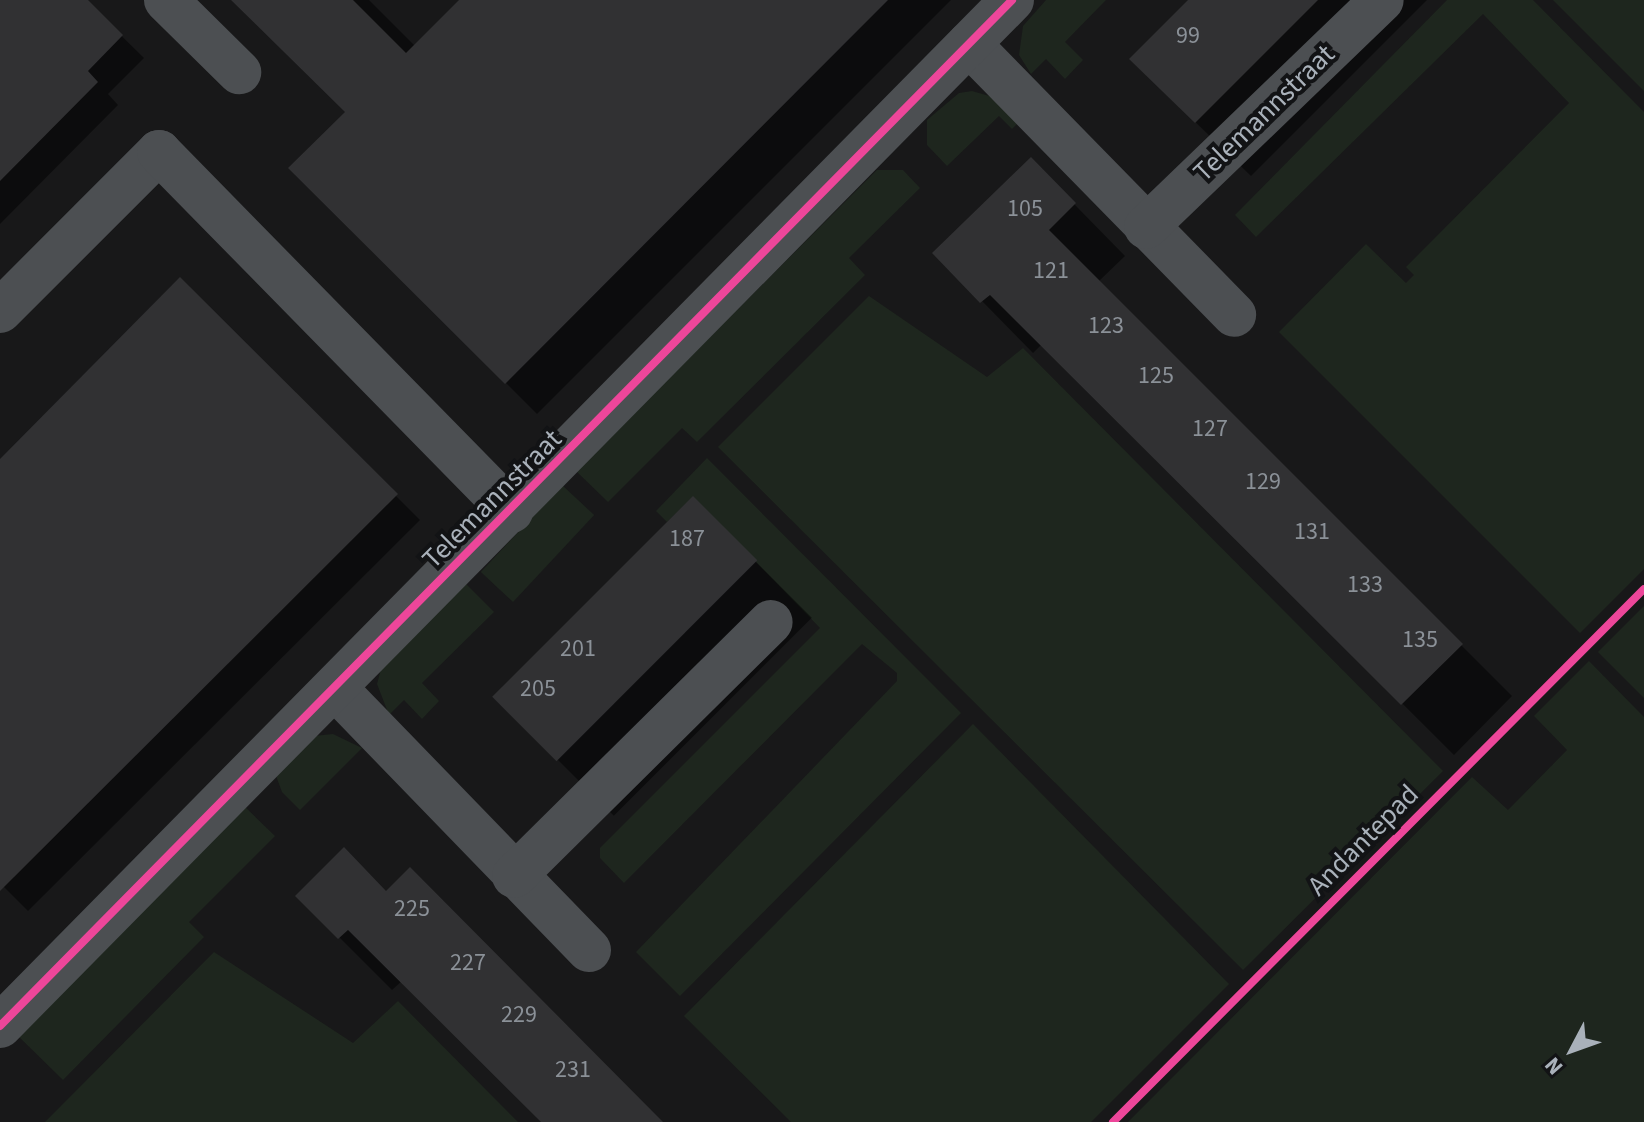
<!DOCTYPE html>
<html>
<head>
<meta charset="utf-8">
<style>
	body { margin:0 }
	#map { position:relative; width:1644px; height:1122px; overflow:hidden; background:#181819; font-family:"Source Sans 3",sans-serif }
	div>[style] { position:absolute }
	.green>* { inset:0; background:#1e261e; transform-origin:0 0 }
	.shadow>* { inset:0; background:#0007; transform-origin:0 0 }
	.building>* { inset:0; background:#313133; transform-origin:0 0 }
	.minor>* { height:44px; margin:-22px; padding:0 22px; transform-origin:22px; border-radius:22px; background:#4c4f52 }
	.cycleway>* { height:8px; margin:-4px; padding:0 4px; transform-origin:4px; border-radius:4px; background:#ed469a }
	span { translate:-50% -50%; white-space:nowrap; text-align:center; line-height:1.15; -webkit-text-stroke:8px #121315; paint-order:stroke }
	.number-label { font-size:24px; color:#8b9198 }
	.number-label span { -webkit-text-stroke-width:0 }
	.street-label { font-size:28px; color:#a9b1ba }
	.north { position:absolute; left:1532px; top:1010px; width:80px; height:80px; -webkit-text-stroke:6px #121315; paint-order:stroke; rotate:229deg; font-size:22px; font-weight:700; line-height:32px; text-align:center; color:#a9b1ba }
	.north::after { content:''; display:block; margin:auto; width:28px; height:36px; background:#a9b1ba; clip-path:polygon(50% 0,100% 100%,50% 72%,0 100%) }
</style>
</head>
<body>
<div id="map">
	<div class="green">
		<div style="clip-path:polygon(1046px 0,1106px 0,1065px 42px,1083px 60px,1065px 79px,1046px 59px,1031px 74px,1019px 55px,1023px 26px)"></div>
		<div style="clip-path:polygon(1447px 0,1533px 0,1644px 112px,1644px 569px,1580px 633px,1279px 332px,1366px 244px,1406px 283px,1414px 275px,1406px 267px,1569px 103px,1483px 14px,1256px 237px,1235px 215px)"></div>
		<div style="clip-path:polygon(1553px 0,1644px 0,1644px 91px)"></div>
		<div style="clip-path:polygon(972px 91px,993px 97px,1019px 122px,1012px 129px,999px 116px,947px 166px,927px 145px,927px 120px,959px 93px)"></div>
		<div style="clip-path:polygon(877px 170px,903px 170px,920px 188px,849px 258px,865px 275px,697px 442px,682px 428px,608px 502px,576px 471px)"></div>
		<div style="clip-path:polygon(869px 296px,987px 377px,1023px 348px,1443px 771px,1243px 970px,718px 447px)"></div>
		<div style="clip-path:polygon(707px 458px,961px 713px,680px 996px,636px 952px,897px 681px,897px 673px,862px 644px,624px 883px,600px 858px,600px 848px,820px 628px,693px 497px,667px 522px,656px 511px)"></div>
		<div style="left:562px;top:485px;width:44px;height:119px;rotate:43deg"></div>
		<div style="clip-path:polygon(464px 582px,494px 612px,422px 683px,439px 701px,422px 719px,404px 700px,389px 715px,377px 684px,382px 665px)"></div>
		<div style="clip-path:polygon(1644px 606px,1644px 698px,1598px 652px)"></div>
		<div style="clip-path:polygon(1589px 661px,1644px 717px,1644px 1122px,1128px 1122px,1472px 777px,1508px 810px,1567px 750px,1534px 716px)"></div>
		<div style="clip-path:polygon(973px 724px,1229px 984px,1091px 1122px,791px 1122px,684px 1016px)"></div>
		<div style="clip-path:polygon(333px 734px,362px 748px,300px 810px,282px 792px,275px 773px,314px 736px)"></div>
		<div style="clip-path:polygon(242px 804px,275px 836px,189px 922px,204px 937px,63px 1080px,15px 1033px)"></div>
		<div style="clip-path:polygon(214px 952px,353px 1043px,398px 1001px,518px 1122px,45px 1122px)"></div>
	</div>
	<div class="shadow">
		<div style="clip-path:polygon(0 0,85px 0,144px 58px,108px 94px,118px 105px,0 224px)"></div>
		<div style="clip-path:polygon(235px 0,369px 0,415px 46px,461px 0,951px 0,537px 414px,291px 168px,348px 112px)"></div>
		<div style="clip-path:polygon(1192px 0,1427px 0,1251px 176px,1187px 114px)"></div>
		<div style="clip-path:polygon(1031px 160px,1125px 256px,1098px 282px,1512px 696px,1454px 755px,1042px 344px,1033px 353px,935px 253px)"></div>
		<div style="clip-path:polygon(180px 280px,420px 520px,28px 911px,0 883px,0 461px)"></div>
		<div style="left:693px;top:499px;width:168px;height:280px;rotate:45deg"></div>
		<div style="clip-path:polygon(387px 892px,662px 1122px,544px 1122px,402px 981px,392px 990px,298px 896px)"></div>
	</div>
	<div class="building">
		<div style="clip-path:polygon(0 0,88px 0,123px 35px,88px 71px,98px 82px,0 181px)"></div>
		<div style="clip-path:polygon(231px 0,353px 0,406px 53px,459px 0,888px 0,505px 384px,288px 168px,345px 112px)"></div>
		<div style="clip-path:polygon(1188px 0,1318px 0,1195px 123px,1129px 59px)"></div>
		<div style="clip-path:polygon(1031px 157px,1076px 203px,1049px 230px,1463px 644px,1401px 705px,990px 295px,980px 303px,932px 253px)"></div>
		<div style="clip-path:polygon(180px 277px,398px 494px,0 891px,0 459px)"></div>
		<div style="left:693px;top:496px;width:91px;height:284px;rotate:45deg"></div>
		<div style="clip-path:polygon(344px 847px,386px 891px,410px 867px,663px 1122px,541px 1122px,348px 930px,338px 939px,295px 896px)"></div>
	</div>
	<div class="minor">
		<div style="left:166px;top:0;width:103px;rotate:44.6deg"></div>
		<div style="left:969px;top:44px;width:379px;rotate:45.6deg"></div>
		<div style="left:1146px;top:227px;width:327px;rotate:-43.9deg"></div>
		<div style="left:0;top:311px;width:225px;rotate:-45deg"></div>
		<div style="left:159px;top:152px;width:503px;rotate:45.56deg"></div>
		<div style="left:335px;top:688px;width:365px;rotate:45.9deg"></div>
		<div style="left:514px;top:876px;width:361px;rotate:-44.7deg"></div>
		<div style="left:0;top:1026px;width:1441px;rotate:-45.39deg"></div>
	</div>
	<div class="cycleway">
		<div style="left:0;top:1026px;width:1441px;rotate:-45.39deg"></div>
		<div style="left:1113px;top:1122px;width:752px;rotate:-45.11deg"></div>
	</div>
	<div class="number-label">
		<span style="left:1188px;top:36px">99</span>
		<span style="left:1025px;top:209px">105</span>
		<span style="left:1051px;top:271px">121</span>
		<span style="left:1106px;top:326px">123</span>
		<span style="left:1156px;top:376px">125</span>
		<span style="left:1210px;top:429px">127</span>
		<span style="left:1263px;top:482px">129</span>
		<span style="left:1312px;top:532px">131</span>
		<span style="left:687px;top:539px">187</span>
		<span style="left:1365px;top:585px">133</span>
		<span style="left:1420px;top:640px">135</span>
		<span style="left:578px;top:649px">201</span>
		<span style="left:538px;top:689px">205</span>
		<span style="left:412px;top:909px">225</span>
		<span style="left:468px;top:963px">227</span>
		<span style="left:519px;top:1015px">229</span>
		<span style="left:573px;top:1070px">231</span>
	</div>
	<div class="street-label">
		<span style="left:1264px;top:113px;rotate:-44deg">Telemannstraat</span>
		<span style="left:492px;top:499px;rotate:-45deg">Telemannstraat</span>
		<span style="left:1363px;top:840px;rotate:-45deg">Andantepad</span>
	</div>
	<div class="north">N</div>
</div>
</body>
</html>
